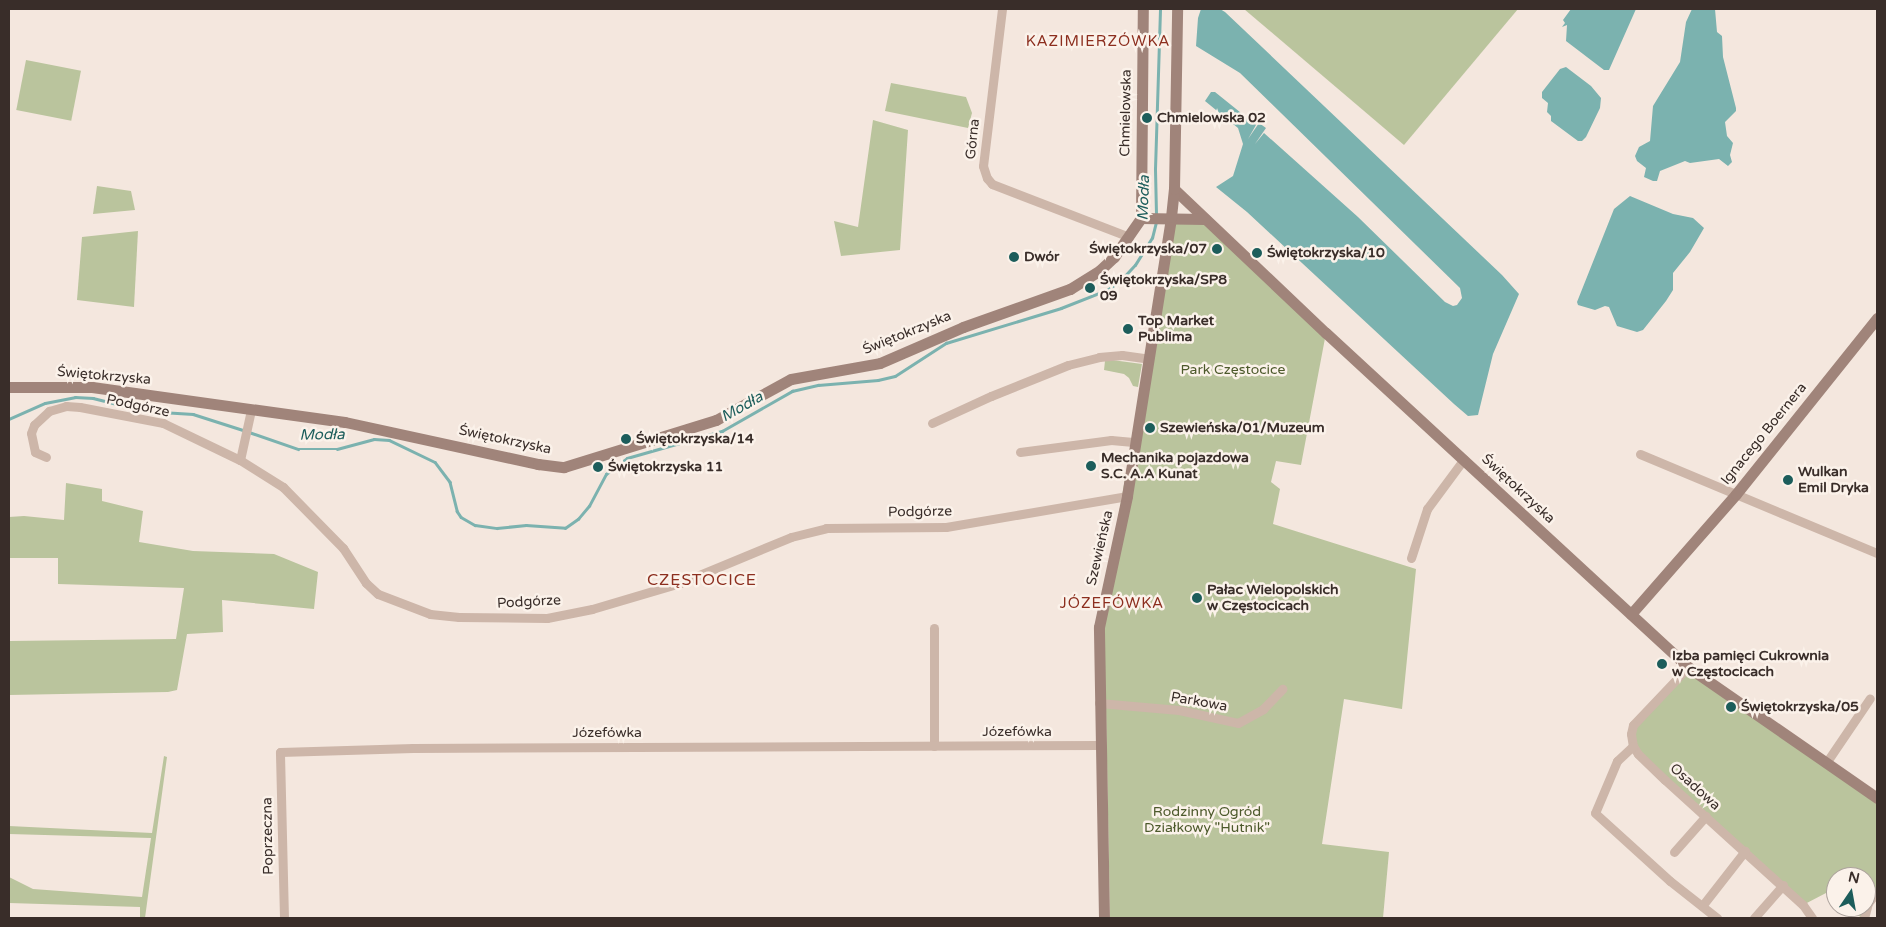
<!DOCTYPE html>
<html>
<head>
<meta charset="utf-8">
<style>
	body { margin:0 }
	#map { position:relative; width:1886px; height:927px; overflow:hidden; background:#f4e7de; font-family:"Varela Round",sans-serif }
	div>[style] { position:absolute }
	.green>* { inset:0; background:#bac49d; transform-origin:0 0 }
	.water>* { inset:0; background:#7bb2af }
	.stream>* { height:2.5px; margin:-1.25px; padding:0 1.25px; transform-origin:1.25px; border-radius:1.25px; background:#7bb2af }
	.street>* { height:9px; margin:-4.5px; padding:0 4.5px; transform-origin:4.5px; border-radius:4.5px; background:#cdb6a9 }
	.secondary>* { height:11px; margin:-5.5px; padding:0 5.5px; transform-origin:5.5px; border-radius:5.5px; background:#a0847a }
	.dots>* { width:14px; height:14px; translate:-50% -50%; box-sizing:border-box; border:2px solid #fbf2ea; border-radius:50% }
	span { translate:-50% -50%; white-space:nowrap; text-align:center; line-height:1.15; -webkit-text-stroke:5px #fbf2ea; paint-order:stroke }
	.street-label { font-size:14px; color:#392d29 }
	.poi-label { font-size:14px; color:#392d29; font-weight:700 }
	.left { translate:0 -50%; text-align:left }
	.right { translate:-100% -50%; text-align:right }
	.park-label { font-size:14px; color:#4c592b }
	.neighbourhood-label { font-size:15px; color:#8c2e1e; letter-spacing:1px }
	.water-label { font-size:15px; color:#1c5d5b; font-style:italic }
	.quarter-label { font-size:16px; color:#8c2e1e; letter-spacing:1px }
	.frame { position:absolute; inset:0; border:10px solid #392d29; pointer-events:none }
	.north { position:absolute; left:1826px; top:867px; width:50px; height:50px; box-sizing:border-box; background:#fbf2ea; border:1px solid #ada39d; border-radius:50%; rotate:12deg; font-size:14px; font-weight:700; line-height:20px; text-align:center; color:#392d29 }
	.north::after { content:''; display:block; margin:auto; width:18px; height:22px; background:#1c5d5b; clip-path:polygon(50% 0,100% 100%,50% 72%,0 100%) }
</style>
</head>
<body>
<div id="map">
	<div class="green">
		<div style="clip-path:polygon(1244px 9px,1518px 9px,1404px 145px)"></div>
		<div style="left:26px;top:60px;width:56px;height:51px;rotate:11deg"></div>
		<div style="clip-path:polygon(891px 83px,966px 97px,972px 113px,968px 128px,885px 111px)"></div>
		<div style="clip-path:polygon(873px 120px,908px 130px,900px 250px,841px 256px,834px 221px,858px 227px)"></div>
		<div style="clip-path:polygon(97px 186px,131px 191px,135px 210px,93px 214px)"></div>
		<div style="clip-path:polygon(1171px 217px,1205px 219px,1326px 333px,1301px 465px,1276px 461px,1271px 482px,1280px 489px,1273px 524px,1416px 569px,1402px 709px,1344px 699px,1322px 844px,1389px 852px,1383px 918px,1110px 918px,1106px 708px,1179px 710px,1099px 703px,1099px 627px)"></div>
		<div style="clip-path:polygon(138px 231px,134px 307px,77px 300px,82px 237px)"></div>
		<div style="clip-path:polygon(1112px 360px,1142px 364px,1138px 387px,1133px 386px,1129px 378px,1124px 374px,1104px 370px,1105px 361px)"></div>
		<div style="clip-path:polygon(66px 483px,102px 489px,102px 501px,143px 511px,139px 542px,193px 551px,274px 554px,318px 572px,314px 609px,222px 600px,223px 632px,187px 634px,177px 690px,168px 692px,9px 695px,9px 641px,176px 639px,184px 588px,58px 584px,58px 558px,9px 558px,9px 517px,24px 516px,64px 520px)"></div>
		<div style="clip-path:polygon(1688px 667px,1877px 798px,1877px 892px,1862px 918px,1846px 907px,1866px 907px,1866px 877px,1836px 877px,1836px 900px,1826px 893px,1803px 905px,1638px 754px,1633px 725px)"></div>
		<div style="clip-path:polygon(164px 756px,167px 757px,145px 918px,140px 918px,140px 907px,9px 903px,9px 877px,33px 889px,142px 897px,151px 838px,9px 834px,9px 826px,152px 833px)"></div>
	</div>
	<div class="water">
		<div style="clip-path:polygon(1201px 9px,1220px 9px,1225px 12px,1502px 275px,1519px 294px,1493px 354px,1478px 415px,1468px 416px,1454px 404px,1247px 212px,1216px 187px,1233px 176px,1243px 144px,1238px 128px,1205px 101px,1211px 92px,1215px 92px,1256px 125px,1248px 139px,1259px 123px,1266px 128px,1255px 144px,1264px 133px,1358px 217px,1445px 302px,1453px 306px,1457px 305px,1462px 298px,1460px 288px,1240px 73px,1196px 46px,1198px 18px)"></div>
		<div style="clip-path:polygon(1571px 9px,1636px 9px,1609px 70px,1604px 70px,1566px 41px,1567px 25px,1562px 27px,1565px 23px,1563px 20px)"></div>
		<div style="clip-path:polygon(1692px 9px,1715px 9px,1717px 32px,1722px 36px,1723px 57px,1736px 108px,1736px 111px,1725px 122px,1727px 136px,1733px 143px,1730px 155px,1732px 162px,1728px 166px,1719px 159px,1690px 163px,1685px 161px,1660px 171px,1657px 181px,1653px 181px,1644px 177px,1646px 168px,1637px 161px,1635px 156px,1639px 147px,1650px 141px,1653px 106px,1680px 62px,1686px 22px)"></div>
		<div style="clip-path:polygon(1566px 67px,1591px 86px,1601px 98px,1600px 108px,1586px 137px,1582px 141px,1578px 141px,1551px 121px,1551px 116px,1547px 112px,1548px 103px,1542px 98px,1542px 92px,1560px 69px)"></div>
		<div style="clip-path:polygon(1630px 196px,1673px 214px,1693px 218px,1704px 228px,1690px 252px,1673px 273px,1673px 290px,1666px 301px,1643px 330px,1637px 332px,1617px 326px,1609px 307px,1605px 306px,1595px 310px,1578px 305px,1577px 302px,1614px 209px)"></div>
	</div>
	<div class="stream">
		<div style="left:1156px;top:214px;width:45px;rotate:-91.3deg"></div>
		<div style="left:1155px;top:169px;width:160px;rotate:-88.2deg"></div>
		<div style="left:9px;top:419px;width:39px;rotate:-24deg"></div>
		<div style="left:45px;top:403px;width:31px;rotate:-11deg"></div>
		<div style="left:75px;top:397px;width:18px;rotate:3deg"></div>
		<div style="left:93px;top:398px;width:54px;rotate:14deg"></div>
		<div style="left:145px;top:411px;width:48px;rotate:3.6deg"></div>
		<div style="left:193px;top:414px;width:52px;rotate:17.7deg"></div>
		<div style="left:249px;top:432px;width:52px;rotate:19.1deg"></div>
		<div style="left:298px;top:449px;width:39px"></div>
		<div style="left:337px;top:449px;width:38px;rotate:-15deg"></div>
		<div style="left:374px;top:439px;width:15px;rotate:4deg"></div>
		<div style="left:389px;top:440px;width:51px;rotate:25.6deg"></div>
		<div style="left:435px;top:462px;width:25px;rotate:53deg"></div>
		<div style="left:450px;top:482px;width:30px;rotate:76deg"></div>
		<div style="left:457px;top:511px;width:7px;rotate:56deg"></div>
		<div style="left:461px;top:517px;width:16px;rotate:30deg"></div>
		<div style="left:475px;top:525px;width:22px;rotate:8deg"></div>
		<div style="left:497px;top:528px;width:29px;rotate:-6deg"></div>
		<div style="left:526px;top:525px;width:39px;rotate:4deg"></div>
		<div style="left:565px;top:528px;width:16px;rotate:-35deg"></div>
		<div style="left:578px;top:519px;width:17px;rotate:-50deg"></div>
		<div style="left:589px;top:506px;width:36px;rotate:-62deg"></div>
		<div style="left:606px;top:474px;width:26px;rotate:-37deg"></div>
		<div style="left:627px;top:458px;width:99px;rotate:-15.9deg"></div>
		<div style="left:722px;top:431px;width:81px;rotate:-29.7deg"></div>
		<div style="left:792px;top:391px;width:27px;rotate:-13deg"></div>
		<div style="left:818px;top:385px;width:60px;rotate:-4.8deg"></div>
		<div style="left:878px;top:380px;width:17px;rotate:-13deg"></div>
		<div style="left:895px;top:376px;width:61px;rotate:-32.9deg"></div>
		<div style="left:946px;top:343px;width:120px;rotate:-16.9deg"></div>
		<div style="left:1061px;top:308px;width:49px;rotate:-21.4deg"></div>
		<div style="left:1107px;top:290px;width:14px;rotate:-34deg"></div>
		<div style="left:1119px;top:282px;width:23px;rotate:-47deg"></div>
		<div style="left:1135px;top:265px;width:32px;rotate:-58deg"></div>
		<div style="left:1152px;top:238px;width:16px;rotate:-76deg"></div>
	</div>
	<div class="street">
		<div style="left:1002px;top:9px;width:158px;rotate:96.9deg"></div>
		<div style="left:983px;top:166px;width:13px;rotate:72deg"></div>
		<div style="left:987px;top:178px;width:8px;rotate:50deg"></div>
		<div style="left:992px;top:184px;width:147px;rotate:21.1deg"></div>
		<div style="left:932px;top:423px;width:65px;rotate:-24.6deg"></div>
		<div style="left:991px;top:396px;width:83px;rotate:-21.9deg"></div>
		<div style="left:1068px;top:365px;width:32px;rotate:-14deg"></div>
		<div style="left:1099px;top:357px;width:23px;rotate:-5deg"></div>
		<div style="left:1122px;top:355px;width:27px;rotate:8deg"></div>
		<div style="left:1020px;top:452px;width:92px;rotate:-7.5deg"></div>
		<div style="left:1111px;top:440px;width:25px;rotate:5deg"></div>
		<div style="left:1640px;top:454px;width:257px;rotate:22.7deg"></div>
		<div style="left:46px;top:457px;width:12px;rotate:-156deg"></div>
		<div style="left:35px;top:452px;width:19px;rotate:-102deg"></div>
		<div style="left:31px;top:433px;width:9px;rotate:-69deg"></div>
		<div style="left:34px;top:425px;width:21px;rotate:-43deg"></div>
		<div style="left:49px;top:411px;width:18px;rotate:-16deg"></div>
		<div style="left:66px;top:406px;width:14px;rotate:4deg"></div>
		<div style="left:80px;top:407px;width:85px;rotate:10.9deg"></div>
		<div style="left:163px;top:423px;width:85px;rotate:25.7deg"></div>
		<div style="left:240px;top:460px;width:51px;rotate:32.1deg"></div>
		<div style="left:283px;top:487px;width:86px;rotate:45.5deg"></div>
		<div style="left:343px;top:548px;width:42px;rotate:56.7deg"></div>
		<div style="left:366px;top:583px;width:16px;rotate:43deg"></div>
		<div style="left:378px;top:594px;width:56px;rotate:21deg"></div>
		<div style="left:430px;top:614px;width:29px;rotate:6deg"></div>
		<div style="left:459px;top:617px;width:88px;rotate:0.7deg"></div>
		<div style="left:547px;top:618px;width:46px;rotate:-11.3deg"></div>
		<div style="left:592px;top:609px;width:92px;rotate:-16.5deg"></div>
		<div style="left:680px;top:583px;width:120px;rotate:-22.5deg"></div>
		<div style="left:791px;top:537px;width:36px;rotate:-14deg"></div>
		<div style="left:826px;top:528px;width:120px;rotate:-0.5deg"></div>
		<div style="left:946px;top:527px;width:184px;rotate:-9.7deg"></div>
		<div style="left:240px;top:460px;width:51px;rotate:-77.6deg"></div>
		<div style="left:1411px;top:558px;width:52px;rotate:-71.9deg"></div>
		<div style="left:1427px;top:509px;width:62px;rotate:-53.5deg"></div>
		<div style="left:934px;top:628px;width:118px;rotate:90deg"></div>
		<div style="left:1688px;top:667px;width:80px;rotate:133.5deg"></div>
		<div style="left:1633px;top:725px;width:9px;rotate:103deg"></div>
		<div style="left:1631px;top:734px;width:12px;rotate:81deg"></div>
		<div style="left:1633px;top:746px;width:9px;rotate:58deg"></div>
		<div style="left:1638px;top:754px;width:37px;rotate:44deg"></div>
		<div style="left:1665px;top:780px;width:186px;rotate:42.2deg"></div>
		<div style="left:1803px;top:905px;width:16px;rotate:55deg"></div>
		<div style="left:1099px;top:703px;width:80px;rotate:5deg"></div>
		<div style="left:1179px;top:710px;width:60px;rotate:12.4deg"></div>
		<div style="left:1238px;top:723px;width:29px;rotate:-29deg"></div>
		<div style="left:1263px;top:709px;width:28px;rotate:-46deg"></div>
		<div style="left:1633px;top:746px;width:22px;rotate:137deg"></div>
		<div style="left:1617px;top:761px;width:56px;rotate:112.9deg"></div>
		<div style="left:1595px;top:813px;width:101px;rotate:42.2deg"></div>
		<div style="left:1670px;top:881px;width:60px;rotate:38.2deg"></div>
		<div style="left:1826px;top:763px;width:78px;rotate:-55.9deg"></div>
		<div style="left:1674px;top:852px;width:48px;rotate:-48.4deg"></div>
		<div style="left:1702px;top:906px;width:70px;rotate:-52deg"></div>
		<div style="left:284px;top:918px;width:166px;rotate:-91.4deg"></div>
		<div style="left:280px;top:752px;width:133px;rotate:-1.7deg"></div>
		<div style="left:413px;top:748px;width:687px;rotate:-0.25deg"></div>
		<div style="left:1754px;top:918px;width:44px;rotate:-48.7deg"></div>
		<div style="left:1864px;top:918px;width:16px;rotate:-75deg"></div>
		<div style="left:1868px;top:903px;width:14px;rotate:-51deg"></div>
	</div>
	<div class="secondary">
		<div style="left:1174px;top:189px;width:209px;rotate:43.5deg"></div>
		<div style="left:1326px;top:333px;width:493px;rotate:42.7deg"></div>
		<div style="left:1688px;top:667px;width:230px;rotate:34.7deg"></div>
		<div style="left:1141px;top:218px;width:209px;rotate:-89.5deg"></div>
		<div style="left:1141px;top:218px;width:64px;rotate:0.9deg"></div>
		<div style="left:9px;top:387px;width:83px"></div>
		<div style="left:92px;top:387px;width:255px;rotate:7.9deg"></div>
		<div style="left:345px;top:422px;width:198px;rotate:12.3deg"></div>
		<div style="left:538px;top:464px;width:26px;rotate:7deg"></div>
		<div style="left:564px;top:467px;width:159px;rotate:-17.2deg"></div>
		<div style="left:716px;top:420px;width:85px;rotate:-28.7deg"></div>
		<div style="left:791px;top:379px;width:90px;rotate:-10.2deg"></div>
		<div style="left:880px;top:363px;width:90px;rotate:-23.4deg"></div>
		<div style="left:963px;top:327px;width:114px;rotate:-19.6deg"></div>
		<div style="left:1070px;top:289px;width:36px;rotate:-32deg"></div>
		<div style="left:1100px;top:270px;width:19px;rotate:-43deg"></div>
		<div style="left:1114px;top:257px;width:47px;rotate:-55.3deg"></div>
		<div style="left:1631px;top:614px;width:159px;rotate:-48.8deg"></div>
		<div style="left:1736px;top:494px;width:226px;rotate:-51.3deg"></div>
		<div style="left:1104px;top:918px;width:291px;rotate:-91deg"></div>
		<div style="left:1099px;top:627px;width:134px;rotate:-77.9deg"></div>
		<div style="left:1127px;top:496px;width:282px;rotate:-81deg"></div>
		<div style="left:1171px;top:217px;width:28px;rotate:-84deg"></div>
		<div style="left:1174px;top:189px;width:180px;rotate:-89deg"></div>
	</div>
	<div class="dots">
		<div style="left:1147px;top:118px;background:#1c5d5b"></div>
		<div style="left:1217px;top:249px;background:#1c5d5b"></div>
		<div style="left:1257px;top:253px;background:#1c5d5b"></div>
		<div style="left:1014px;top:257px;background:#1c5d5b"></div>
		<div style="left:1090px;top:288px;background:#1c5d5b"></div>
		<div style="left:1128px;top:329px;background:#1c5d5b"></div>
		<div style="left:1150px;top:428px;background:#1c5d5b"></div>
		<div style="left:626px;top:439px;background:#1c5d5b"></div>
		<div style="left:1091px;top:466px;background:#1c5d5b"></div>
		<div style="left:598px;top:467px;background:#1c5d5b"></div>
		<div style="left:1788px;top:480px;background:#1c5d5b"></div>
		<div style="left:1197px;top:598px;background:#1c5d5b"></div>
		<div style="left:1662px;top:664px;background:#1c5d5b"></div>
		<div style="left:1731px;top:707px;background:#1c5d5b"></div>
	</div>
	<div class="street-label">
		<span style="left:1126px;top:113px;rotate:-89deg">Chmielowska</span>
		<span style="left:973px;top:139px;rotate:-84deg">Górna</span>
		<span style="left:907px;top:333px;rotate:-22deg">Świętokrzyska</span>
		<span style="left:104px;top:376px;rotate:5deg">Świętokrzyska</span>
		<span style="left:138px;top:406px;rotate:12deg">Podgórze</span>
		<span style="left:1764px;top:434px;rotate:-51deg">Ignacego Boernera</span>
		<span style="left:505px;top:440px;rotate:12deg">Świętokrzyska</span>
		<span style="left:1518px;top:489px;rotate:43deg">Świętokrzyska</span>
		<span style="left:920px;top:512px;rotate:-1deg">Podgórze</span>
		<span style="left:1100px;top:548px;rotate:-77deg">Szewieńska</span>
		<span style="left:529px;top:602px;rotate:-3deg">Podgórze</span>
		<span style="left:1199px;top:702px;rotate:10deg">Parkowa</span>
		<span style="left:1017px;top:732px">Józefówka</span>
		<span style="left:607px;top:733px">Józefówka</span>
		<span style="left:1695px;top:787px;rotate:42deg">Osadowa</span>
		<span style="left:268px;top:836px;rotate:-91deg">Poprzeczna</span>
	</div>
	<div class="poi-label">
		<span class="left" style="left:1157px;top:118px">Chmielowska 02</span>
		<span class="right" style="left:1207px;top:249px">Świętokrzyska/07</span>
		<span class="left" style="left:1267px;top:253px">Świętokrzyska/10</span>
		<span class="left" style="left:1024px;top:257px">Dwór</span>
		<span class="left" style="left:1100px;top:288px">Świętokrzyska/SP8<br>09</span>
		<span class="left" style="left:1138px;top:329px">Top Market<br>Publima</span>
		<span class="left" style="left:1160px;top:428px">Szewieńska/01/Muzeum</span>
		<span class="left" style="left:636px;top:439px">Świętokrzyska/14</span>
		<span class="left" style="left:1101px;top:466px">Mechanika pojazdowa<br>S.C. A.A Kunat</span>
		<span class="left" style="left:608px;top:467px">Świętokrzyska 11</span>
		<span class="left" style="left:1798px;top:480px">Wulkan<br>Emil Dryka</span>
		<span class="left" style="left:1207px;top:598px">Pałac Wielopolskich<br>w Częstocicach</span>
		<span class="left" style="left:1672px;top:664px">Izba pamięci Cukrownia<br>w Częstocicach</span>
		<span class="left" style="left:1741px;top:707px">Świętokrzyska/05</span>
	</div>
	<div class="park-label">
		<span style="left:1233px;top:370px">Park Częstocice</span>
		<span style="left:1207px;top:820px">Rodzinny Ogród<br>Działkowy "Hutnik"</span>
	</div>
	<div class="neighbourhood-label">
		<span style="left:1098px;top:42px">KAZIMIERZÓWKA</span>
		<span style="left:1112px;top:604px">JÓZEFÓWKA</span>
	</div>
	<div class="water-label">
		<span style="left:1144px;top:198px;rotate:-88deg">Modła</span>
		<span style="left:742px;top:407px;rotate:-30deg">Modła</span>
		<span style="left:322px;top:435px;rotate:-1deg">Modła</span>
	</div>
	<div class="quarter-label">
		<span style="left:702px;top:580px">CZĘSTOCICE</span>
	</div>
	<div class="frame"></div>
	<div class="north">N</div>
</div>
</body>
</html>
